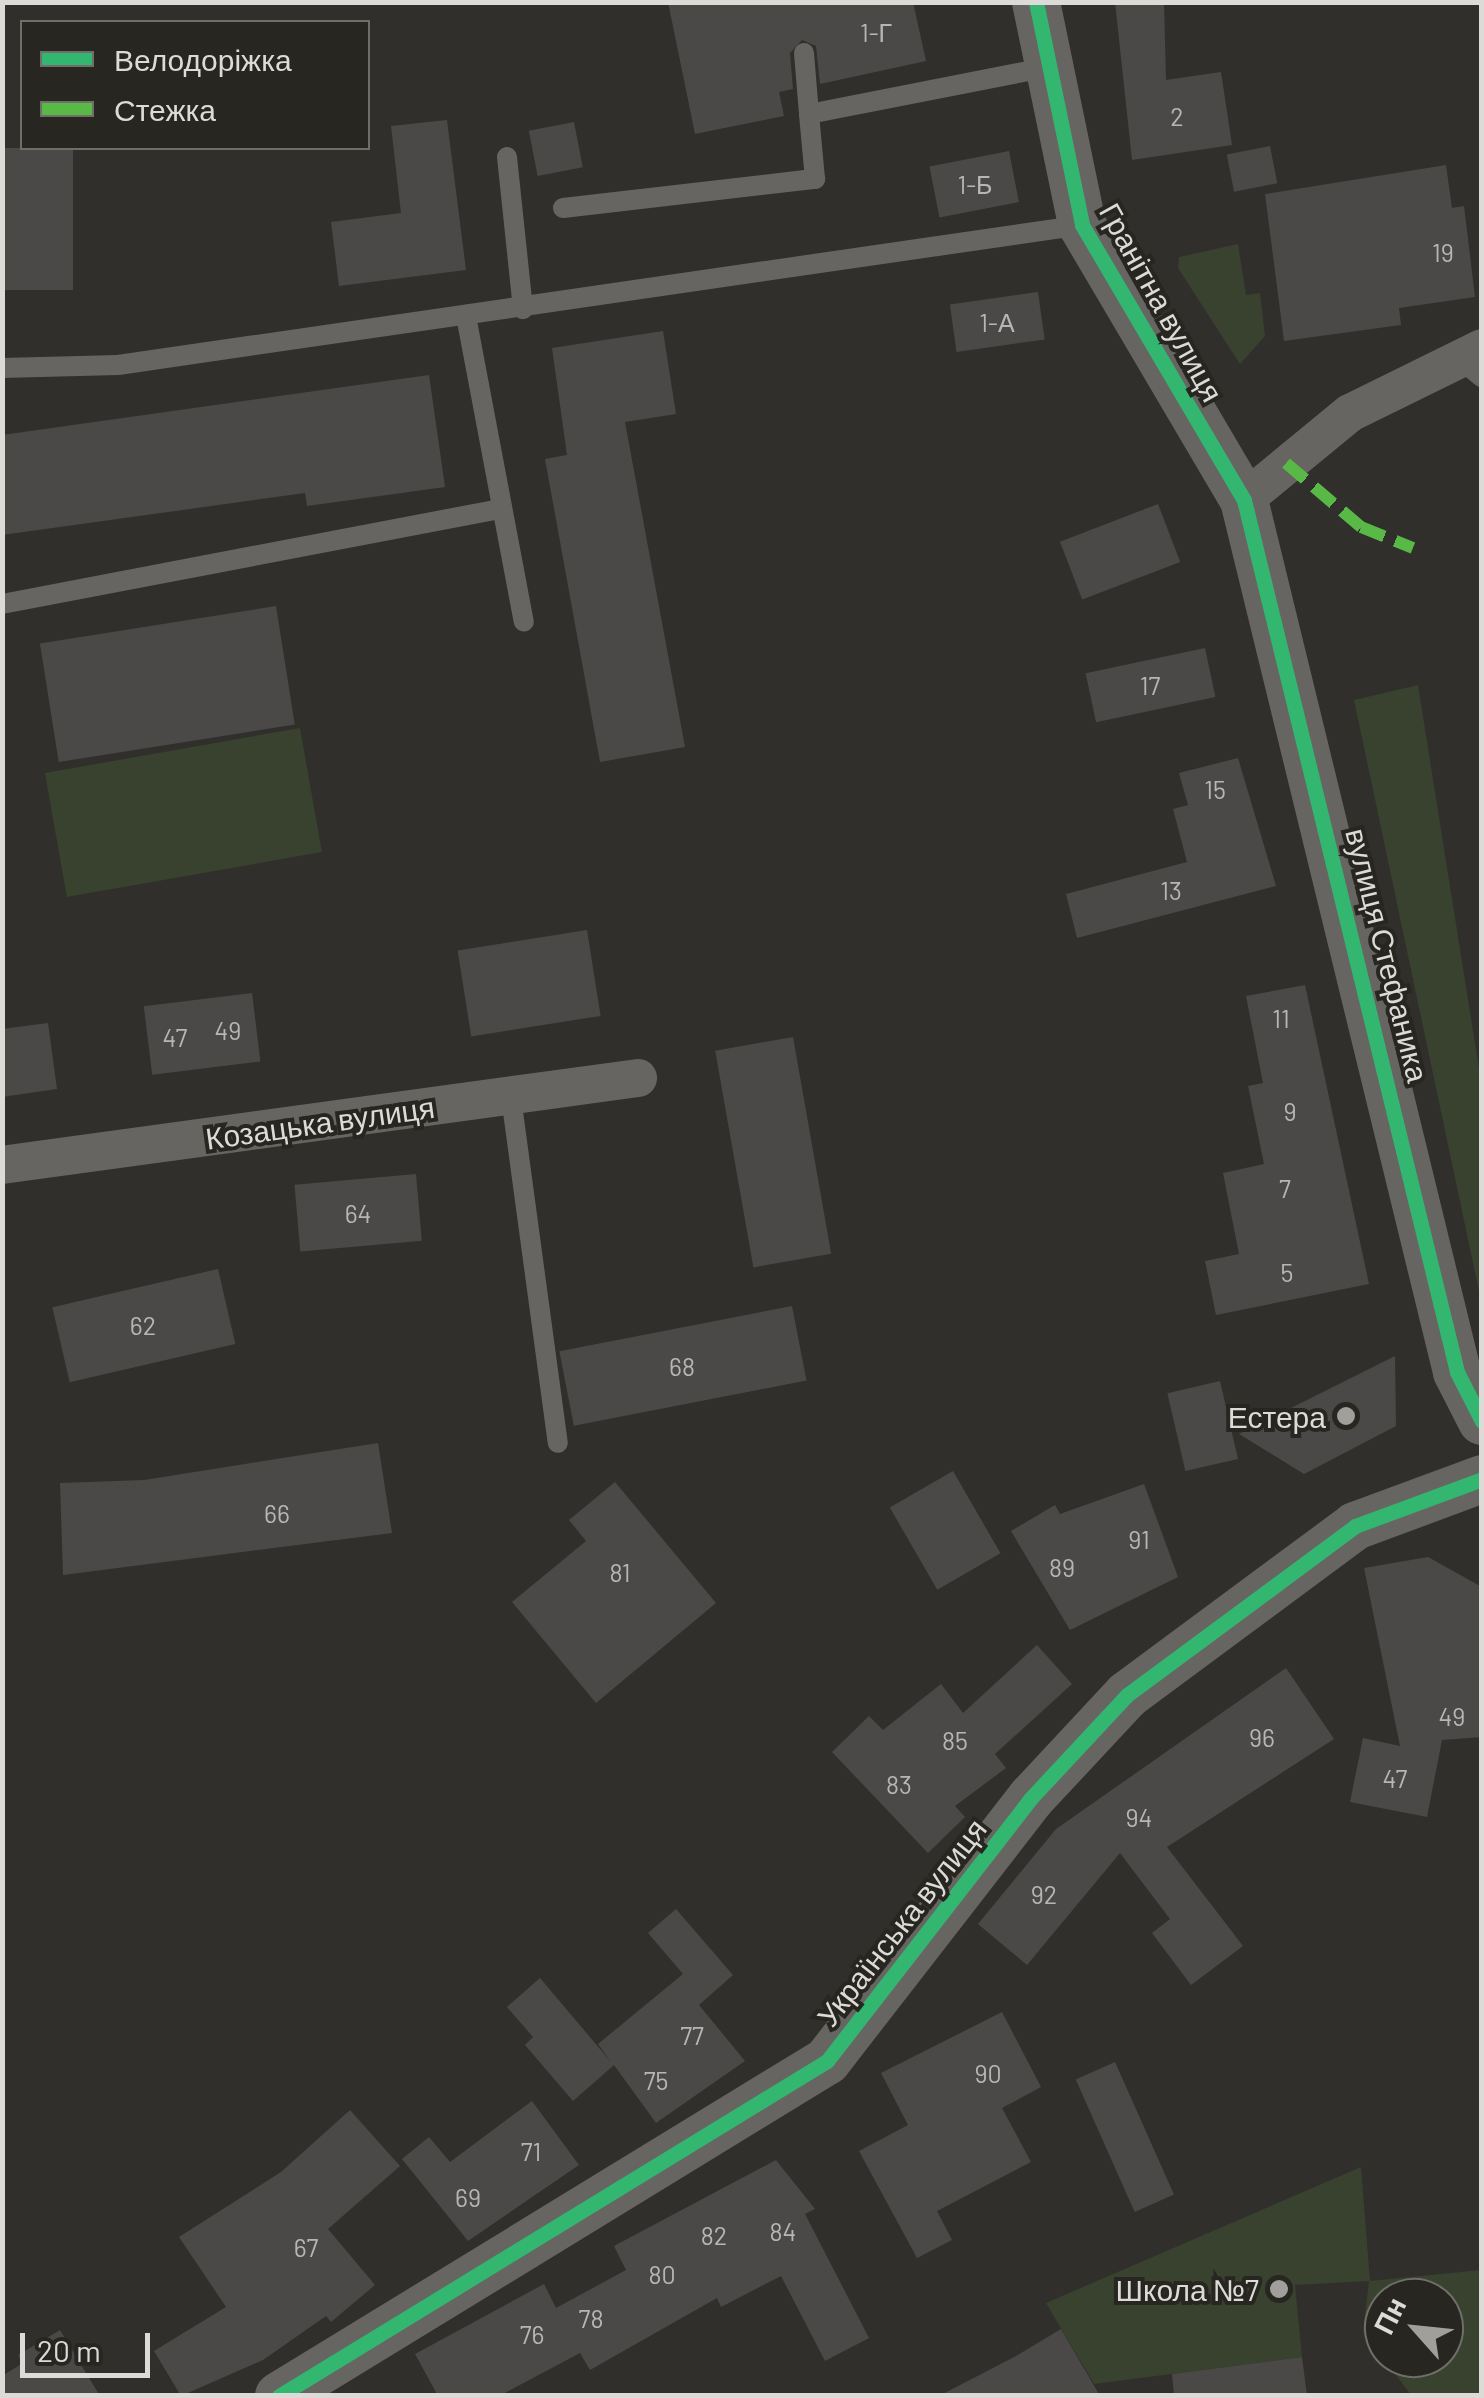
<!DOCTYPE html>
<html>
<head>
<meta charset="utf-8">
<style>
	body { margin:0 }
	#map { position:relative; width:1484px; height:2398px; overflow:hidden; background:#302f2b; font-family:Barlow,sans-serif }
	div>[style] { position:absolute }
	.green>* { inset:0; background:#38422f; transform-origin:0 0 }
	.building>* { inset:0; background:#4b4948; transform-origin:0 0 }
	.service>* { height:20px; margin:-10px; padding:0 10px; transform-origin:10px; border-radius:10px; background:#676561 }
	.minor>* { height:38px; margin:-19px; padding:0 19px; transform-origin:19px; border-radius:19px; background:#676561 }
	.tertiary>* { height:48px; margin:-24px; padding:0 24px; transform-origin:24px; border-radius:24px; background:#676561 }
	.quiet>* { height:12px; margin-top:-6px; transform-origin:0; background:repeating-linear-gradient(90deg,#58b947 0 25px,transparent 0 37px) }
	.cycleway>* { height:15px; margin:-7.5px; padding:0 7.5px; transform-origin:7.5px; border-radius:7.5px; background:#33b770 }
	.dots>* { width:28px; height:28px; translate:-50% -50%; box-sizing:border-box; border:5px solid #272620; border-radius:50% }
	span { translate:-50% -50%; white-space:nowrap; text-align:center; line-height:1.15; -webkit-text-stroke:8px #272620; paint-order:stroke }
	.number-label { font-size:25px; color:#b8b6b3 }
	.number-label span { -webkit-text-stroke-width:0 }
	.street-label { font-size:30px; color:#dcdbd7 }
	.poi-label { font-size:30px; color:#dcdbd7 }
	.right { translate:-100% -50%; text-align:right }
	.frame { position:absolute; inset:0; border:5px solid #dcdbd7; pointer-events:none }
	.legend { position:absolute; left:20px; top:20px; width:350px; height:130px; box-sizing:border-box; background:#272620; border:2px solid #6f6e69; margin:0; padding:12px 18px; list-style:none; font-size:30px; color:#dcdbd7 }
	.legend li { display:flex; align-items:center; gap:20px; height:50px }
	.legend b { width:50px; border:2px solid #6f6e69 }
	.north { position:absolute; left:1364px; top:2278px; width:100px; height:100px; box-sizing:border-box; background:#272620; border:2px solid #6f6e69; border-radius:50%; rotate:297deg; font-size:28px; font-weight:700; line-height:40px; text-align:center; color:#dcdbd7 }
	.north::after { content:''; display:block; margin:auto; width:35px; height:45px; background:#a09f9b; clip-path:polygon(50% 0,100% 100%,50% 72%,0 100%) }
	.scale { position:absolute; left:20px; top:2333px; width:130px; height:45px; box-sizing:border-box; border:5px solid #dcdbd7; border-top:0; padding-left:12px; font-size:30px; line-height:35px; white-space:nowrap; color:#dcdbd7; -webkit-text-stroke:8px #272620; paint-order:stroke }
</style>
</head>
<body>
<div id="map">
	<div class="green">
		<div style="clip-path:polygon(1238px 244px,1246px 295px,1260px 293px,1265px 336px,1240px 364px,1178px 268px,1179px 257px)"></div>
		<div style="clip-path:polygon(1418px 685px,1481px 1081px,1481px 1301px,1354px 700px)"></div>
		<div style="left:300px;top:728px;width:126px;height:259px;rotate:80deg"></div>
		<div style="clip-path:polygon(evenodd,1361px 2167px,1370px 2281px,1481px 2270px,1481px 2395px,1411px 2395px,1363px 2332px,1369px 2281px,1295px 2285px,1302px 2357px,1094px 2384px,1046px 2303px,1361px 2167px,1384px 2298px,1444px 2298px,1444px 2358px,1384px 2358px,1384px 2298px)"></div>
	</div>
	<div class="building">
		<div style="clip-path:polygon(668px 2px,913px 2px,926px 61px,820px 84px,816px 46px,802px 40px,790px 53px,793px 89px,779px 92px,784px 116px,695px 134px)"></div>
		<div style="clip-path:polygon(1115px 2px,1164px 2px,1166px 80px,1221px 72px,1232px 145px,1132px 160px)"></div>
		<div style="clip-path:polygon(447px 120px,466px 270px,339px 286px,331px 222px,401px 213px,391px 126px)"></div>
		<div style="left:574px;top:122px;width:46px;height:46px;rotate:79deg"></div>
		<div style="left:1270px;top:146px;width:38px;height:44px;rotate:79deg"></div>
		<div style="left:4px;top:148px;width:69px;height:142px"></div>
		<div style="left:1009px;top:151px;width:52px;height:81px;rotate:79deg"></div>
		<div style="clip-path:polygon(1446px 165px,1452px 208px,1464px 206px,1475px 297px,1399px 308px,1401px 325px,1284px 341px,1265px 194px)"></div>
		<div style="left:1038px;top:292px;width:48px;height:89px;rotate:82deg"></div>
		<div style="clip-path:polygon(663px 331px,676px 414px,625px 422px,685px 747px,600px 762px,545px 459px,567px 455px,552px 348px)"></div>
		<div style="clip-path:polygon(429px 375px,445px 487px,307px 506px,305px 493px,2px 535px,2px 435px)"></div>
		<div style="left:1158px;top:504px;width:62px;height:105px;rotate:69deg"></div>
		<div style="left:276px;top:606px;width:120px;height:239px;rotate:81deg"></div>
		<div style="left:1205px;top:648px;width:50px;height:122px;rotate:78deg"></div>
		<div style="clip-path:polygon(1238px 758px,1276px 886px,1077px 938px,1066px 894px,1187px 862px,1173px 809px,1188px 805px,1179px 773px)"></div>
		<div style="left:587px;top:930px;width:87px;height:131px;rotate:81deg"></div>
		<div style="clip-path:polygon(1305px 985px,1369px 1284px,1216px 1315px,1205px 1261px,1239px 1254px,1223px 1173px,1264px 1164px,1248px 1086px,1263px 1083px,1246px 996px)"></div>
		<div style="left:252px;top:993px;width:69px;height:109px;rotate:83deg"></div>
		<div style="clip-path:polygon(48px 1023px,57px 1089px,2px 1097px,2px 1029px)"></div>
		<div style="left:793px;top:1037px;width:220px;height:79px;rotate:80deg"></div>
		<div style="left:416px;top:1174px;width:67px;height:122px;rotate:85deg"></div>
		<div style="left:218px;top:1269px;width:77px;height:170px;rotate:77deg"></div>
		<div style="left:792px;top:1306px;width:76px;height:237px;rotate:79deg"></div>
		<div style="clip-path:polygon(1395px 1356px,1396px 1426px,1304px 1474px,1239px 1434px)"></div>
		<div style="left:1220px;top:1381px;width:80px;height:54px;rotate:77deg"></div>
		<div style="clip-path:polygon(378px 1443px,392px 1533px,63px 1575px,60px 1483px,144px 1480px)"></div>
		<div style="left:953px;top:1471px;width:95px;height:73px;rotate:60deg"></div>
		<div style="clip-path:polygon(615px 1482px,716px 1603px,596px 1703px,512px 1602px,586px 1541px,569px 1520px)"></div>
		<div style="clip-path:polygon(1144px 1484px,1178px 1577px,1070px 1630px,1011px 1531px,1055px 1505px,1060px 1514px)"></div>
		<div style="clip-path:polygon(1428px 1557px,1482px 1587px,1482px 1737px,1442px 1740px,1427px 1817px,1350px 1802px,1363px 1738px,1400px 1746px,1364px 1568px)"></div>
		<div style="clip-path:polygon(1037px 1645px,1072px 1684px,995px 1754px,1006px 1768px,955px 1806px,965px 1817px,928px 1853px,832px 1752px,869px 1716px,883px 1730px,941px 1684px,963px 1713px)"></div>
		<div style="clip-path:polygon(1286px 1668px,1334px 1739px,1167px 1847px,1243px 1946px,1191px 1985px,1152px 1933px,1170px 1919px,1120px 1853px,1027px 1965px,978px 1924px,1056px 1829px)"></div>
		<div style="clip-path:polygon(676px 1909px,733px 1975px,699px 2005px,745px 2061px,656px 2123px,614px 2065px,573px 2101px,525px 2045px,533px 2037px,507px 2007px,540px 1978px,611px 2062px,598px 2044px,683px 1974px,648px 1933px)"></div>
		<div style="clip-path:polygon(1002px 2012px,1041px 2087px,1002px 2108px,1031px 2162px,937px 2211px,952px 2240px,917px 2258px,859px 2151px,908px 2125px,881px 2073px)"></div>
		<div style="left:1115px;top:2062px;width:145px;height:43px;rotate:66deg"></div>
		<div style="clip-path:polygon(532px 2101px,579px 2165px,468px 2241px,402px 2159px,429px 2137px,450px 2162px)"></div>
		<div style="clip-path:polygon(350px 2110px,400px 2166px,328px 2229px,375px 2285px,331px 2322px,326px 2316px,263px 2360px,181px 2396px,154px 2351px,226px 2307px,179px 2237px,281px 2172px)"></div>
		<div style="clip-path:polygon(776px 2160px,815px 2209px,805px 2214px,869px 2338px,825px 2361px,781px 2276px,721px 2307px,717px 2298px,590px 2370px,580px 2353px,499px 2396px,438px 2396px,415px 2354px,544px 2284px,556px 2308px,626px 2270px,614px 2246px)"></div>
		<div style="clip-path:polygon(1061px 2329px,1100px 2396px,939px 2396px,1016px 2356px)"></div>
		<div style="clip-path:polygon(60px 2330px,100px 2396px,2px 2396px,2px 2376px,23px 2363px,18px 2355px)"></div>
		<div style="clip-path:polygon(1302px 2357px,1307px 2396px,1174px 2396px,1172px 2374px)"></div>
	</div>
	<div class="service">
		<div style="left:804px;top:53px;width:61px;rotate:85.3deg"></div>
		<div style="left:809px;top:114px;width:245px;rotate:-11.1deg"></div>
		<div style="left:507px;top:157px;width:153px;rotate:84deg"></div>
		<div style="left:563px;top:208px;width:254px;rotate:-6.6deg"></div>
		<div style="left:815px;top:179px;width:65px;rotate:-95.3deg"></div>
		<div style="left:466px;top:316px;width:311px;rotate:79.3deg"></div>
		<div style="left:1457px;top:357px;width:32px;rotate:39deg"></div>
		<div style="left:2px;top:368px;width:116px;rotate:-1.5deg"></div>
		<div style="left:118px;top:365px;width:974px;rotate:-8.26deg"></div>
		<div style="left:2px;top:604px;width:507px;rotate:-10.8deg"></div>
		<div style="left:511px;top:1097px;width:349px;rotate:82.3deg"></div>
	</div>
	<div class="minor">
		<div style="left:1244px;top:500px;width:137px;rotate:-39.4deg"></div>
		<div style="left:1350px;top:413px;width:147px;rotate:-26.2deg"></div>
		<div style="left:2px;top:1165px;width:642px;rotate:-7.79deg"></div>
	</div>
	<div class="tertiary">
		<div style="left:1036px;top:2px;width:228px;rotate:78.3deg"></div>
		<div style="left:1082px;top:225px;width:319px;rotate:59.5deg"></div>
		<div style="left:1244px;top:500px;width:898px;rotate:76.27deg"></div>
		<div style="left:1457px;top:1372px;width:55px;rotate:63deg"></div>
		<div style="left:279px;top:2396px;width:642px;rotate:-31.44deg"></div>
		<div style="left:827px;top:2061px;width:333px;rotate:-52.2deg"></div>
		<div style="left:1031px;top:1798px;width:141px;rotate:-47deg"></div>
		<div style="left:1127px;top:1695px;width:284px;rotate:-36.5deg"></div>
		<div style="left:1355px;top:1526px;width:135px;rotate:-20.3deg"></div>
	</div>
	<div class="quiet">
		<div style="left:1286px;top:463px;width:99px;rotate:40.5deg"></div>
		<div style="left:1361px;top:527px;width:56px;rotate:22deg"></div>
	</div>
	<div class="cycleway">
		<div style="left:1036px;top:2px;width:228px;rotate:78.3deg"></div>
		<div style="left:1082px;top:225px;width:319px;rotate:59.5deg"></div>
		<div style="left:1244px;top:500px;width:898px;rotate:76.27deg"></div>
		<div style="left:1457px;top:1372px;width:55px;rotate:63deg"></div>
		<div style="left:279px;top:2396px;width:642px;rotate:-31.44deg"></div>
		<div style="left:827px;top:2061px;width:333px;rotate:-52.2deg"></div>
		<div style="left:1031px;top:1798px;width:141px;rotate:-47deg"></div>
		<div style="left:1127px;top:1695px;width:284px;rotate:-36.5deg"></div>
		<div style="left:1355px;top:1526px;width:135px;rotate:-20.3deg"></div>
	</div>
	<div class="dots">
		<div style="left:1346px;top:1416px;background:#a09f9b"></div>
		<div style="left:1279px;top:2289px;background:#a09f9b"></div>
	</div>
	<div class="number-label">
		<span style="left:876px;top:32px">1-Г</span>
		<span style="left:1177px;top:116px">2</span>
		<span style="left:975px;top:184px">1-Б</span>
		<span style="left:1443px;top:252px">19</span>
		<span style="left:997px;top:322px">1-А</span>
		<span style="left:1150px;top:685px">17</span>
		<span style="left:1215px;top:789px">15</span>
		<span style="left:1171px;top:890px">13</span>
		<span style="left:1281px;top:1018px">11</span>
		<span style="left:228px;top:1030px">49</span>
		<span style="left:175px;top:1037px">47</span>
		<span style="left:1290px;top:1111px">9</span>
		<span style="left:1285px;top:1188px">7</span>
		<span style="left:358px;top:1213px">64</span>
		<span style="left:1287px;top:1272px">5</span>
		<span style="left:143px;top:1325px">62</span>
		<span style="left:682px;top:1366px">68</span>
		<span style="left:277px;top:1513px">66</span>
		<span style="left:1139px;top:1539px">91</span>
		<span style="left:1062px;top:1567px">89</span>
		<span style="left:620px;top:1572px">81</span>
		<span style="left:1452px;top:1716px">49</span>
		<span style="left:1262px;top:1737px">96</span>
		<span style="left:955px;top:1740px">85</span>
		<span style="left:1395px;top:1778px">47</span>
		<span style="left:899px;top:1784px">83</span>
		<span style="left:1139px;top:1817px">94</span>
		<span style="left:1044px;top:1894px">92</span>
		<span style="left:692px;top:2035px">77</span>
		<span style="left:988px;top:2073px">90</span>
		<span style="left:656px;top:2080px">75</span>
		<span style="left:531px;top:2151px">71</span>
		<span style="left:468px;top:2197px">69</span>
		<span style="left:783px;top:2231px">84</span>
		<span style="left:714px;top:2235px">82</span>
		<span style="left:306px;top:2247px">67</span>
		<span style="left:662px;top:2274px">80</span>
		<span style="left:591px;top:2318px">78</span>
		<span style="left:532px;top:2334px">76</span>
	</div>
	<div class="street-label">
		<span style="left:1162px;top:302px;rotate:61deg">Гранітна вулиця</span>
		<span style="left:1388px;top:955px;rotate:76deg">вулиця Стефаника</span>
		<span style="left:320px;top:1122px;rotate:-8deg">Козацька вулиця</span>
		<span style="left:901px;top:1922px;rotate:-52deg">Українська вулиця</span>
	</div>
	<div class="poi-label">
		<span class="right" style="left:1326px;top:1416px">Естера</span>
		<span class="right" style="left:1259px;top:2289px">Школа №7</span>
	</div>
	<div class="frame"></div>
	<ul class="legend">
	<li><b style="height:12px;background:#33b770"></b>Велодоріжка</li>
	<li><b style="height:12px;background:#58b947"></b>Стежка</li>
	</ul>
	<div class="north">Пн</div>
	<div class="scale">20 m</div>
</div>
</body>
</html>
